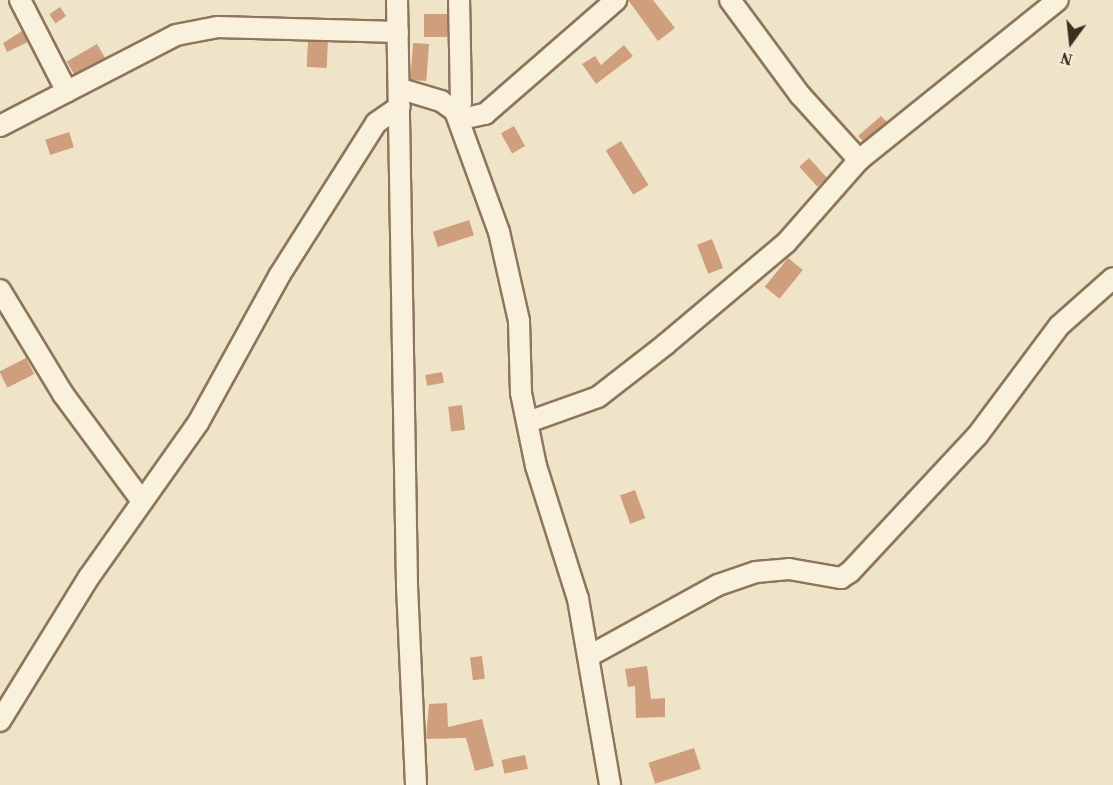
<!DOCTYPE html>
<html>
<head>
<meta charset="utf-8">
<style>
	body { margin:0 }
	#map { position:relative; width:1113px; height:785px; overflow:hidden; background:#f0e4c8; font-family:"Source Serif 4",serif }
	div>[style] { position:absolute }
	.building>* { inset:0; background:#cf9f7d; transform-origin:0 0 }
	.roads { filter:drop-shadow(2px 0 #8d765c) drop-shadow(-2px 0 #8d765c) drop-shadow(0 2px #8d765c) drop-shadow(0 -2px #8d765c) }
	.minor>* { height:20px; margin:-10px; padding:0 10px; transform-origin:10px; border-radius:10px; background:#faf1dc }
	span { translate:-50% -50%; white-space:nowrap; text-align:center; line-height:1.15; -webkit-text-stroke:4.5px #f7eed8; paint-order:stroke }
	.north { position:absolute; left:1041px; top:12px; width:60px; height:60px; -webkit-text-stroke:4px #f7eed8; paint-order:stroke; rotate:195deg; font-size:16px; font-weight:700; line-height:24px; text-align:center; color:#3d2e20 }
	.north::after { content:''; display:block; margin:auto; width:21px; height:27px; background:#3d2e20; clip-path:polygon(50% 0,100% 100%,50% 72%,0 100%) }
</style>
</head>
<body>
<div id="map">
	<div class="building">
		<div style="clip-path:polygon(628px 0,653px 0,675px 28px,658px 41px)"></div>
		<div style="left:60px;top:7px;width:11px;height:13px;rotate:56deg"></div>
		<div style="left:424px;top:14px;width:23px;height:23px"></div>
		<div style="clip-path:polygon(22px 31px,28px 42px,7px 52px,3px 43px)"></div>
		<div style="left:308px;top:41px;width:20px;height:26px;rotate:3deg"></div>
		<div style="left:413px;top:43px;width:16px;height:37px;rotate:4deg"></div>
		<div style="left:97px;top:44px;width:16px;height:35px;rotate:60deg"></div>
		<div style="clip-path:polygon(624px 45px,633px 56px,596px 84px,582px 64px,595px 56px,601px 65px)"></div>
		<div style="clip-path:polygon(881px 116px,887px 122px,863px 141px,858px 136px)"></div>
		<div style="left:514px;top:126px;width:23px;height:15px;rotate:61deg"></div>
		<div style="left:69px;top:132px;width:16px;height:25px;rotate:72deg"></div>
		<div style="left:621px;top:141px;width:52px;height:18px;rotate:58deg"></div>
		<div style="left:809px;top:158px;width:27px;height:13px;rotate:48deg"></div>
		<div style="left:469px;top:220px;width:16px;height:38px;rotate:72deg"></div>
		<div style="left:712px;top:239px;width:31px;height:16px;rotate:69deg"></div>
		<div style="left:788px;top:258px;width:19px;height:37px;rotate:39deg"></div>
		<div style="left:26px;top:358px;width:18px;height:30px;rotate:63deg"></div>
		<div style="left:442px;top:372px;width:11px;height:17px;rotate:80deg"></div>
		<div style="left:462px;top:405px;width:25px;height:14px;rotate:83deg"></div>
		<div style="left:635px;top:490px;width:30px;height:16px;rotate:70deg"></div>
		<div style="left:482px;top:656px;width:23px;height:12px;rotate:83deg"></div>
		<div style="clip-path:polygon(647px 666px,651px 699px,665px 698px,665px 717px,636px 718px,635px 686px,628px 687px,625px 669px)"></div>
		<div style="clip-path:polygon(447px 703px,448px 727px,482px 719px,494px 766px,475px 771px,466px 738px,426px 739px,429px 704px)"></div>
		<div style="left:694px;top:748px;width:22px;height:48px;rotate:72deg"></div>
		<div style="left:525px;top:755px;width:14px;height:24px;rotate:78deg"></div>
	</div>
	<div class="roads">
		<div class="minor">
			<div style="left:20px;top:0;width:103px;rotate:62.9deg"></div>
			<div style="left:397px;top:0;width:586px;rotate:89.02deg"></div>
			<div style="left:407px;top:586px;width:199px;rotate:87.4deg"></div>
			<div style="left:401px;top:89px;width:42px;rotate:16.7deg"></div>
			<div style="left:441px;top:101px;width:17px;rotate:36deg"></div>
			<div style="left:455px;top:111px;width:129px;rotate:70deg"></div>
			<div style="left:499px;top:232px;width:91px;rotate:77.3deg"></div>
			<div style="left:519px;top:321px;width:72px;rotate:88.4deg"></div>
			<div style="left:521px;top:393px;width:75px;rotate:78.4deg"></div>
			<div style="left:536px;top:466px;width:139px;rotate:72.5deg"></div>
			<div style="left:578px;top:599px;width:189px;rotate:80.2deg"></div>
			<div style="left:455px;top:111px;width:11px;rotate:-56deg"></div>
			<div style="left:461px;top:102px;width:102px;rotate:-91.1deg"></div>
			<div style="left:461px;top:119px;width:25px;rotate:-12deg"></div>
			<div style="left:485px;top:114px;width:174px;rotate:-41deg"></div>
			<div style="left:0;top:126px;width:198px;rotate:-27.3deg"></div>
			<div style="left:176px;top:35px;width:43px;rotate:-10.8deg"></div>
			<div style="left:218px;top:27px;width:180px;rotate:1.6deg"></div>
			<div style="left:859px;top:160px;width:255px;rotate:-38.8deg"></div>
			<div style="left:0;top:290px;width:122px;rotate:58.8deg"></div>
			<div style="left:63px;top:394px;width:133px;rotate:53.6deg"></div>
			<div style="left:528px;top:422px;width:74px;rotate:-19.7deg"></div>
			<div style="left:598px;top:397px;width:86px;rotate:-37.9deg"></div>
			<div style="left:666px;top:344px;width:157px;rotate:-40.1deg"></div>
			<div style="left:786px;top:243px;width:111px;rotate:-48.7deg"></div>
			<div style="left:859px;top:160px;width:88px;rotate:-132.2deg"></div>
			<div style="left:800px;top:95px;width:118px;rotate:-126.4deg"></div>
			<div style="left:591px;top:655px;width:145px;rotate:-28.9deg"></div>
			<div style="left:718px;top:585px;width:40px;rotate:-18.9deg"></div>
			<div style="left:756px;top:572px;width:33px;rotate:-5deg"></div>
			<div style="left:789px;top:569px;width:53px;rotate:9.8deg"></div>
			<div style="left:841px;top:578px;width:11px;rotate:-34deg"></div>
			<div style="left:850px;top:572px;width:186px;rotate:-47deg"></div>
			<div style="left:977px;top:436px;width:137px;rotate:-53.3deg"></div>
			<div style="left:1059px;top:326px;width:72px;rotate:-41.6deg"></div>
			<div style="left:0;top:721px;width:169px;rotate:-58.3deg"></div>
			<div style="left:89px;top:577px;width:189px;rotate:-54.7deg"></div>
			<div style="left:198px;top:423px;width:168px;rotate:-61.1deg"></div>
			<div style="left:279px;top:276px;width:181px;rotate:-57.6deg"></div>
			<div style="left:376px;top:123px;width:29px;rotate:-35deg"></div>
		</div>
	</div>
	<div class="north">N</div>
</div>
</body>
</html>
